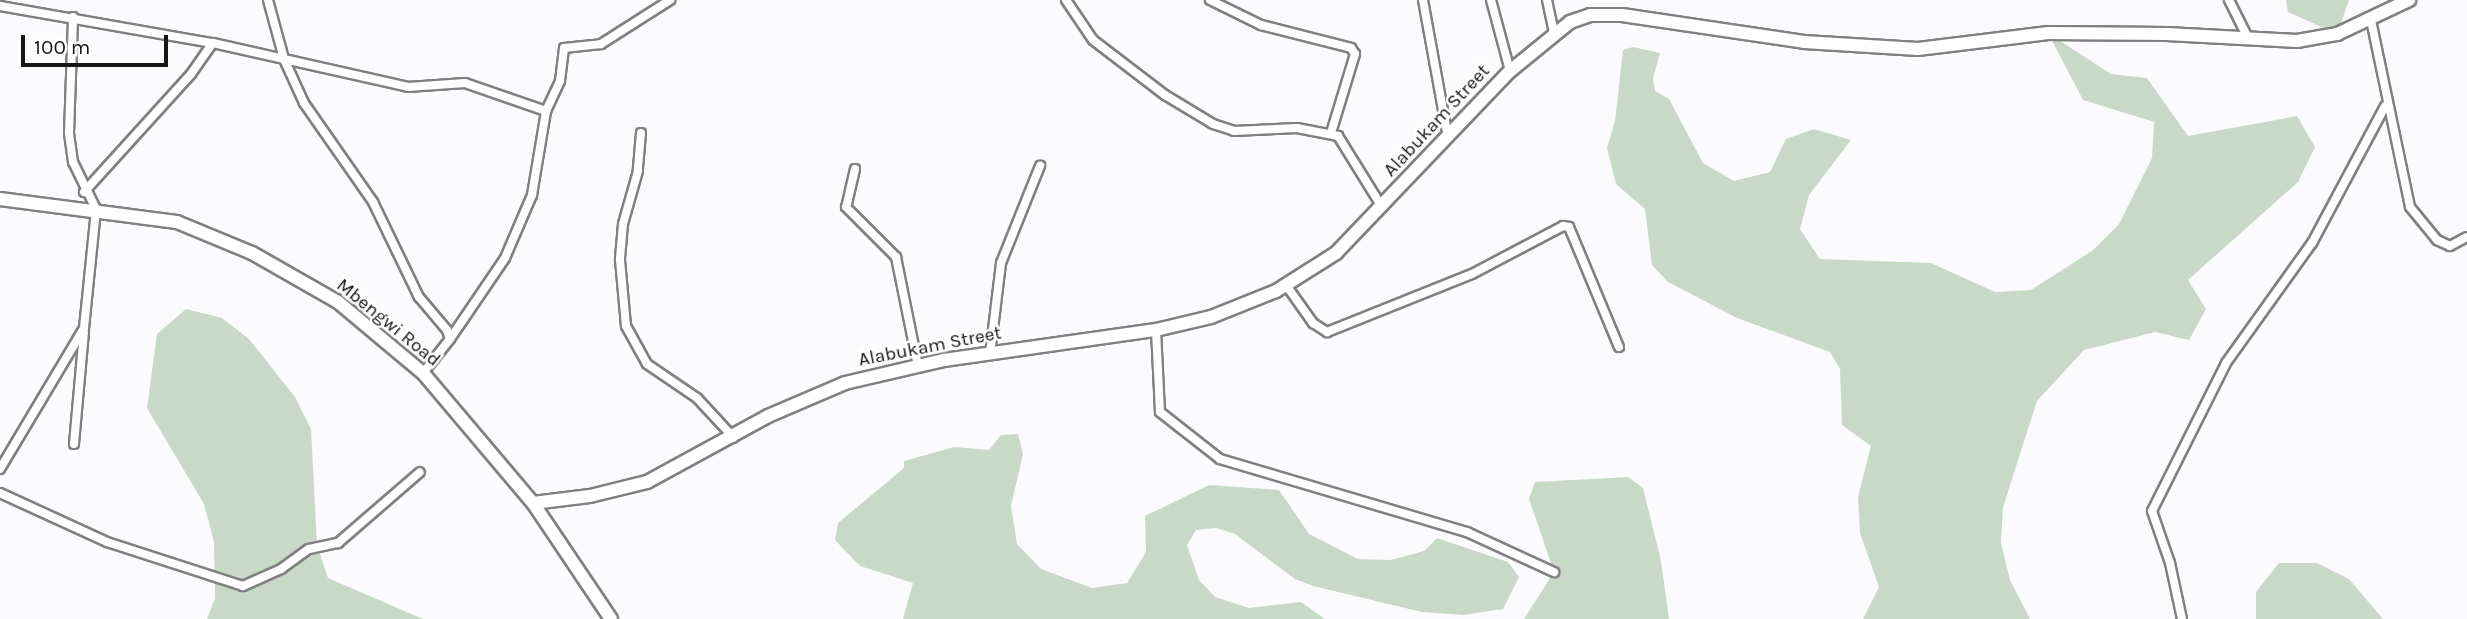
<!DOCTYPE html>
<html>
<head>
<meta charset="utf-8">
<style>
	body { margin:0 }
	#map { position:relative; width:2467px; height:619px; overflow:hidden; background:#fbfbfd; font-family:Karla,sans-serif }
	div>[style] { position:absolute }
	.green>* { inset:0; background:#c8dac7 }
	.roads { filter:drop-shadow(2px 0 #808082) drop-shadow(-2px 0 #808082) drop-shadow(0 2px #808082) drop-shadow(0 -2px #808082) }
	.street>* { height:8px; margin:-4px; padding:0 4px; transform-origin:4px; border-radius:4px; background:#fff }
	.secondary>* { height:12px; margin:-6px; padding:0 6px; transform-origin:6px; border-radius:6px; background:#fff }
	.primary>* { height:12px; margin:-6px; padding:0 6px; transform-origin:6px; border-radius:6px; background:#fff }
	span { translate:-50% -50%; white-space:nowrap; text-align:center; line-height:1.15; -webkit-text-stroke:5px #fff; paint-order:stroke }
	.street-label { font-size:19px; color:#161617 }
	.scale { position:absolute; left:21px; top:35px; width:147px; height:32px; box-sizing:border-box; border:4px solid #161617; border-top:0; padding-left:9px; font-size:21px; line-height:24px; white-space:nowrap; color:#161617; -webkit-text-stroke:5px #fff; paint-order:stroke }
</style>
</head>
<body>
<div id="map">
	<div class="green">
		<div style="clip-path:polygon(2286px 0,2349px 0,2337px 34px,2288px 12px)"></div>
		<div style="clip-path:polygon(2048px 33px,2111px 74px,2147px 78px,2188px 136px,2297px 116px,2315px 147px,2298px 182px,2188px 280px,2206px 309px,2189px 340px,2155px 332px,2084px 350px,2037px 401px,2003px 507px,2001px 543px,2010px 580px,2030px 619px,1863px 619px,1879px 587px,1860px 533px,1858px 497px,1871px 446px,1842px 425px,1840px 369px,1830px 352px,1737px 318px,1668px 282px,1652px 265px,1645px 209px,1616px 184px,1607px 148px,1615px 121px,1623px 50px,1633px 47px,1660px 53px,1653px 78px,1655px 91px,1669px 99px,1703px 163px,1734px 181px,1770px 172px,1786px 139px,1814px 129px,1851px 140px,1809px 195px,1800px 229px,1820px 259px,1931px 263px,1995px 292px,2031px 290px,2092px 251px,2119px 224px,2152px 158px,2154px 122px,2083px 100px)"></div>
		<div style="clip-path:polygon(186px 309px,222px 318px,249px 339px,295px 397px,311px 429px,317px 545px,328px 578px,423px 619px,207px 619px,215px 598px,214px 542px,204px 504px,147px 408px,157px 334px)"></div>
		<div style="clip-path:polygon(1018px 434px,1023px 454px,1011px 506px,1017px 544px,1041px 569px,1092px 588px,1127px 583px,1146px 552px,1145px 516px,1209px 485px,1279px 490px,1309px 534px,1358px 559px,1391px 560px,1424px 551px,1437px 538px,1508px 562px,1519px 577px,1503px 609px,1463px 615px,1422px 612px,1313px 586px,1295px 579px,1235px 534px,1216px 528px,1196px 530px,1187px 545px,1199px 580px,1215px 597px,1249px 608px,1301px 602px,1325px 619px,903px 619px,913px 583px,860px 566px,835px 540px,838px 523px,904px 468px,904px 461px,954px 447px,989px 450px,1001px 435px)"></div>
		<div style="clip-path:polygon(1628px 477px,1643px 488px,1661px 561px,1669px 619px,1524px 619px,1554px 572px,1529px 499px,1535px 482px)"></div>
		<div style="clip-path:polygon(2279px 563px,2317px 563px,2349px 579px,2383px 619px,2256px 619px,2256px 592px)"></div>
	</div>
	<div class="roads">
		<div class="street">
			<div style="left:268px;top:0;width:61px;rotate:74.8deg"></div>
			<div style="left:284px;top:59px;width:48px;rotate:65.6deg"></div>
			<div style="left:304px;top:103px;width:121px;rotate:55.1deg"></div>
			<div style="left:373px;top:202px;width:106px;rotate:64.2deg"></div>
			<div style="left:419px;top:297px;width:43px;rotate:49.7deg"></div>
			<div style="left:447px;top:330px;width:9px;rotate:72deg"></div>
			<div style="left:450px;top:339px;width:43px;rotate:128.5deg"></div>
			<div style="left:1066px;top:0;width:48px;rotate:56deg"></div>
			<div style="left:1093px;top:40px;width:91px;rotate:37.4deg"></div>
			<div style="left:1165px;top:95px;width:56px;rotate:31.1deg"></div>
			<div style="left:1213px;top:124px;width:22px;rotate:18deg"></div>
			<div style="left:1234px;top:131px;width:63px;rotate:-2.7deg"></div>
			<div style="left:1297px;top:128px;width:42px;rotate:11deg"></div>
			<div style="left:1338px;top:136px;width:84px;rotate:58.2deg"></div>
			<div style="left:1210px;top:0;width:57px;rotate:26.1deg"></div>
			<div style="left:1261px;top:25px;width:93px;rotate:14.3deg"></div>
			<div style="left:1351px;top:48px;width:7px;rotate:56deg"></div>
			<div style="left:1355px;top:54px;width:83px;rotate:106.9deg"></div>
			<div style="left:1423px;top:0;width:139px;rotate:79.7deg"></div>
			<div style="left:1491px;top:0;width:73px;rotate:75deg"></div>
			<div style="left:1547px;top:0;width:34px;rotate:78deg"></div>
			<div style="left:2229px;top:0;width:42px;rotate:63.4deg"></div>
			<div style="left:0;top:6px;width:216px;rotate:9.9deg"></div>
			<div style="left:213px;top:43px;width:200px;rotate:12.7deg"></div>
			<div style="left:408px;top:87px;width:57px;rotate:-4deg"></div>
			<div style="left:465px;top:83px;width:86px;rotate:19.1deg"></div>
			<div style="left:2371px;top:20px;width:191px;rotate:78.2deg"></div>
			<div style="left:2410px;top:207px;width:43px;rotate:50.7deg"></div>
			<div style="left:2437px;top:240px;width:14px;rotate:25deg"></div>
			<div style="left:2450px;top:246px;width:19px;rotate:-28deg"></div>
			<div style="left:641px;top:133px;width:38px;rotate:95deg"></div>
			<div style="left:638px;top:171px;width:55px;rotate:105.8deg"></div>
			<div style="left:623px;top:224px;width:36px;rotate:95deg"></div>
			<div style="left:620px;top:260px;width:66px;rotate:84.8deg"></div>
			<div style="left:626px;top:326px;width:43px;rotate:61.1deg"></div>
			<div style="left:647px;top:364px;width:60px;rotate:34.2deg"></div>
			<div style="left:697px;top:398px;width:54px;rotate:47.2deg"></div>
			<div style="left:855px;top:169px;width:39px;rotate:103deg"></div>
			<div style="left:846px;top:207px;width:71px;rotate:45deg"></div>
			<div style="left:896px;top:257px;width:111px;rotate:78.6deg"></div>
			<div style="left:84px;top:192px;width:159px;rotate:-47.8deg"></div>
			<div style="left:191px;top:74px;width:38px;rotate:-55deg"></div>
			<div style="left:1286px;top:285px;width:47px;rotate:54.6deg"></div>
			<div style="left:1313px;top:323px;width:17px;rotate:33deg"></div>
			<div style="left:1327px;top:332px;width:156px;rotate:-21.8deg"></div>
			<div style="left:1472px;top:274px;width:103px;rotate:-27.8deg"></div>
			<div style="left:1563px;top:226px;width:6px;rotate:9deg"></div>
			<div style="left:1569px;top:227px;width:130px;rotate:67.4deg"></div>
			<div style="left:1156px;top:330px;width:82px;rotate:87.2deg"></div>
			<div style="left:1160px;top:412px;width:76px;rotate:38.1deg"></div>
			<div style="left:1220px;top:459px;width:258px;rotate:16.5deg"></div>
			<div style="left:1467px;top:532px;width:96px;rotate:24.7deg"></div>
			<div style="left:450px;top:339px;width:98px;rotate:-55.8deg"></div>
			<div style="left:505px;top:258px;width:69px;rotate:-66.8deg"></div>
			<div style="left:532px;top:195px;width:85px;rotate:-80.5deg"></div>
			<div style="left:546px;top:111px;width:33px;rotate:-65deg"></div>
			<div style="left:560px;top:81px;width:33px;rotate:-83deg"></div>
			<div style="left:564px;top:48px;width:37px;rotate:-6deg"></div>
			<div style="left:601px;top:44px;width:82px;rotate:-32.5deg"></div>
			<div style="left:990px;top:354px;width:92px;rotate:-83.1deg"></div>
			<div style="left:1001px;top:263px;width:105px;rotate:-68.1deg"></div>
			<div style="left:74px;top:444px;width:112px;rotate:-84.9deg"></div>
			<div style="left:0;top:469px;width:164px;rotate:-59.2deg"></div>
			<div style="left:84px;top:328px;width:120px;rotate:-84.2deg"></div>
			<div style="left:96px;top:209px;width:52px;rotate:-116.1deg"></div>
			<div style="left:73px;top:162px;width:29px;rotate:-98deg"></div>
			<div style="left:69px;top:133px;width:116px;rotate:-88deg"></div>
			<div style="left:0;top:493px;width:118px;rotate:24.6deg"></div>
			<div style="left:107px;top:542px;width:143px;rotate:17.9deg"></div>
			<div style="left:243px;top:586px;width:42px;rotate:-24.1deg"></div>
			<div style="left:281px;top:569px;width:34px;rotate:-36deg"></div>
			<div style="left:309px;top:549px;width:30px;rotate:-12deg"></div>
			<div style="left:338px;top:543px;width:108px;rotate:-40.9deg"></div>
			<div style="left:2182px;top:619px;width:57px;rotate:-102.1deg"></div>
			<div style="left:2170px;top:563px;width:55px;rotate:-109.1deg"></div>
			<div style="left:2152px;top:511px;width:165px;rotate:-63.4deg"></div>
			<div style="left:2226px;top:363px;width:148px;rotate:-54.4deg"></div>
			<div style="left:2312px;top:243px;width:155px;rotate:-61.9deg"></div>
		</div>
		<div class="secondary">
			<div style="left:533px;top:503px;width:57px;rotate:-7deg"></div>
			<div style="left:590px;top:496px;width:59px;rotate:-13.8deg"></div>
			<div style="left:647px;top:482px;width:138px;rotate:-28.6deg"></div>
			<div style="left:768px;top:416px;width:84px;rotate:-23.2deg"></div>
			<div style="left:845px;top:383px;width:102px;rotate:-13.1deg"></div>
			<div style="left:944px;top:360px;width:214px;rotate:-8.1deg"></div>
			<div style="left:1156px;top:330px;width:57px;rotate:-13.3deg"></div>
			<div style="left:1211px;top:317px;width:70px;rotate:-21.8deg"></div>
			<div style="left:1276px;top:291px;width:71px;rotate:-32.3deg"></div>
			<div style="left:1336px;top:253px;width:252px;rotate:-46.3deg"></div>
			<div style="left:1510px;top:71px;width:77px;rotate:-39.2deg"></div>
			<div style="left:1570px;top:22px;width:21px;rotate:-19deg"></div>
			<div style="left:1590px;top:15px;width:32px"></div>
			<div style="left:1622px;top:15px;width:184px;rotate:8.4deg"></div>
			<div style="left:1804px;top:42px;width:114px;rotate:3.5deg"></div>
			<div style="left:1918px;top:49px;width:131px;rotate:-7deg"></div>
			<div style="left:2048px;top:33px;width:119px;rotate:0.5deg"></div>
			<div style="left:2167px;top:34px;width:130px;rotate:3.1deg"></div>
			<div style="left:2297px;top:41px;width:41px;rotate:-9.9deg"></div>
			<div style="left:2337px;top:34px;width:80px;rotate:-25.3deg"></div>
		</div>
		<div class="primary">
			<div style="left:0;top:199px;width:178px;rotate:7.4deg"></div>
			<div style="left:177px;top:222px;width:81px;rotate:22.5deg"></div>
			<div style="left:252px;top:253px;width:99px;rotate:29.7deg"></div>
			<div style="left:338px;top:302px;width:111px;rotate:39.9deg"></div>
			<div style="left:423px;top:373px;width:170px;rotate:49.8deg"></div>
			<div style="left:533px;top:503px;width:140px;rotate:56.1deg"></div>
		</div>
	</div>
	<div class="street-label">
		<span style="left:1437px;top:121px;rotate:-47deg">Alabukam Street</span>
		<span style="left:388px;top:323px;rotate:39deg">Mbengwi Road</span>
		<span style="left:930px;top:347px;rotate:-11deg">Alabukam Street</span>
	</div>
	<div class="scale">100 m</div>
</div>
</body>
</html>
